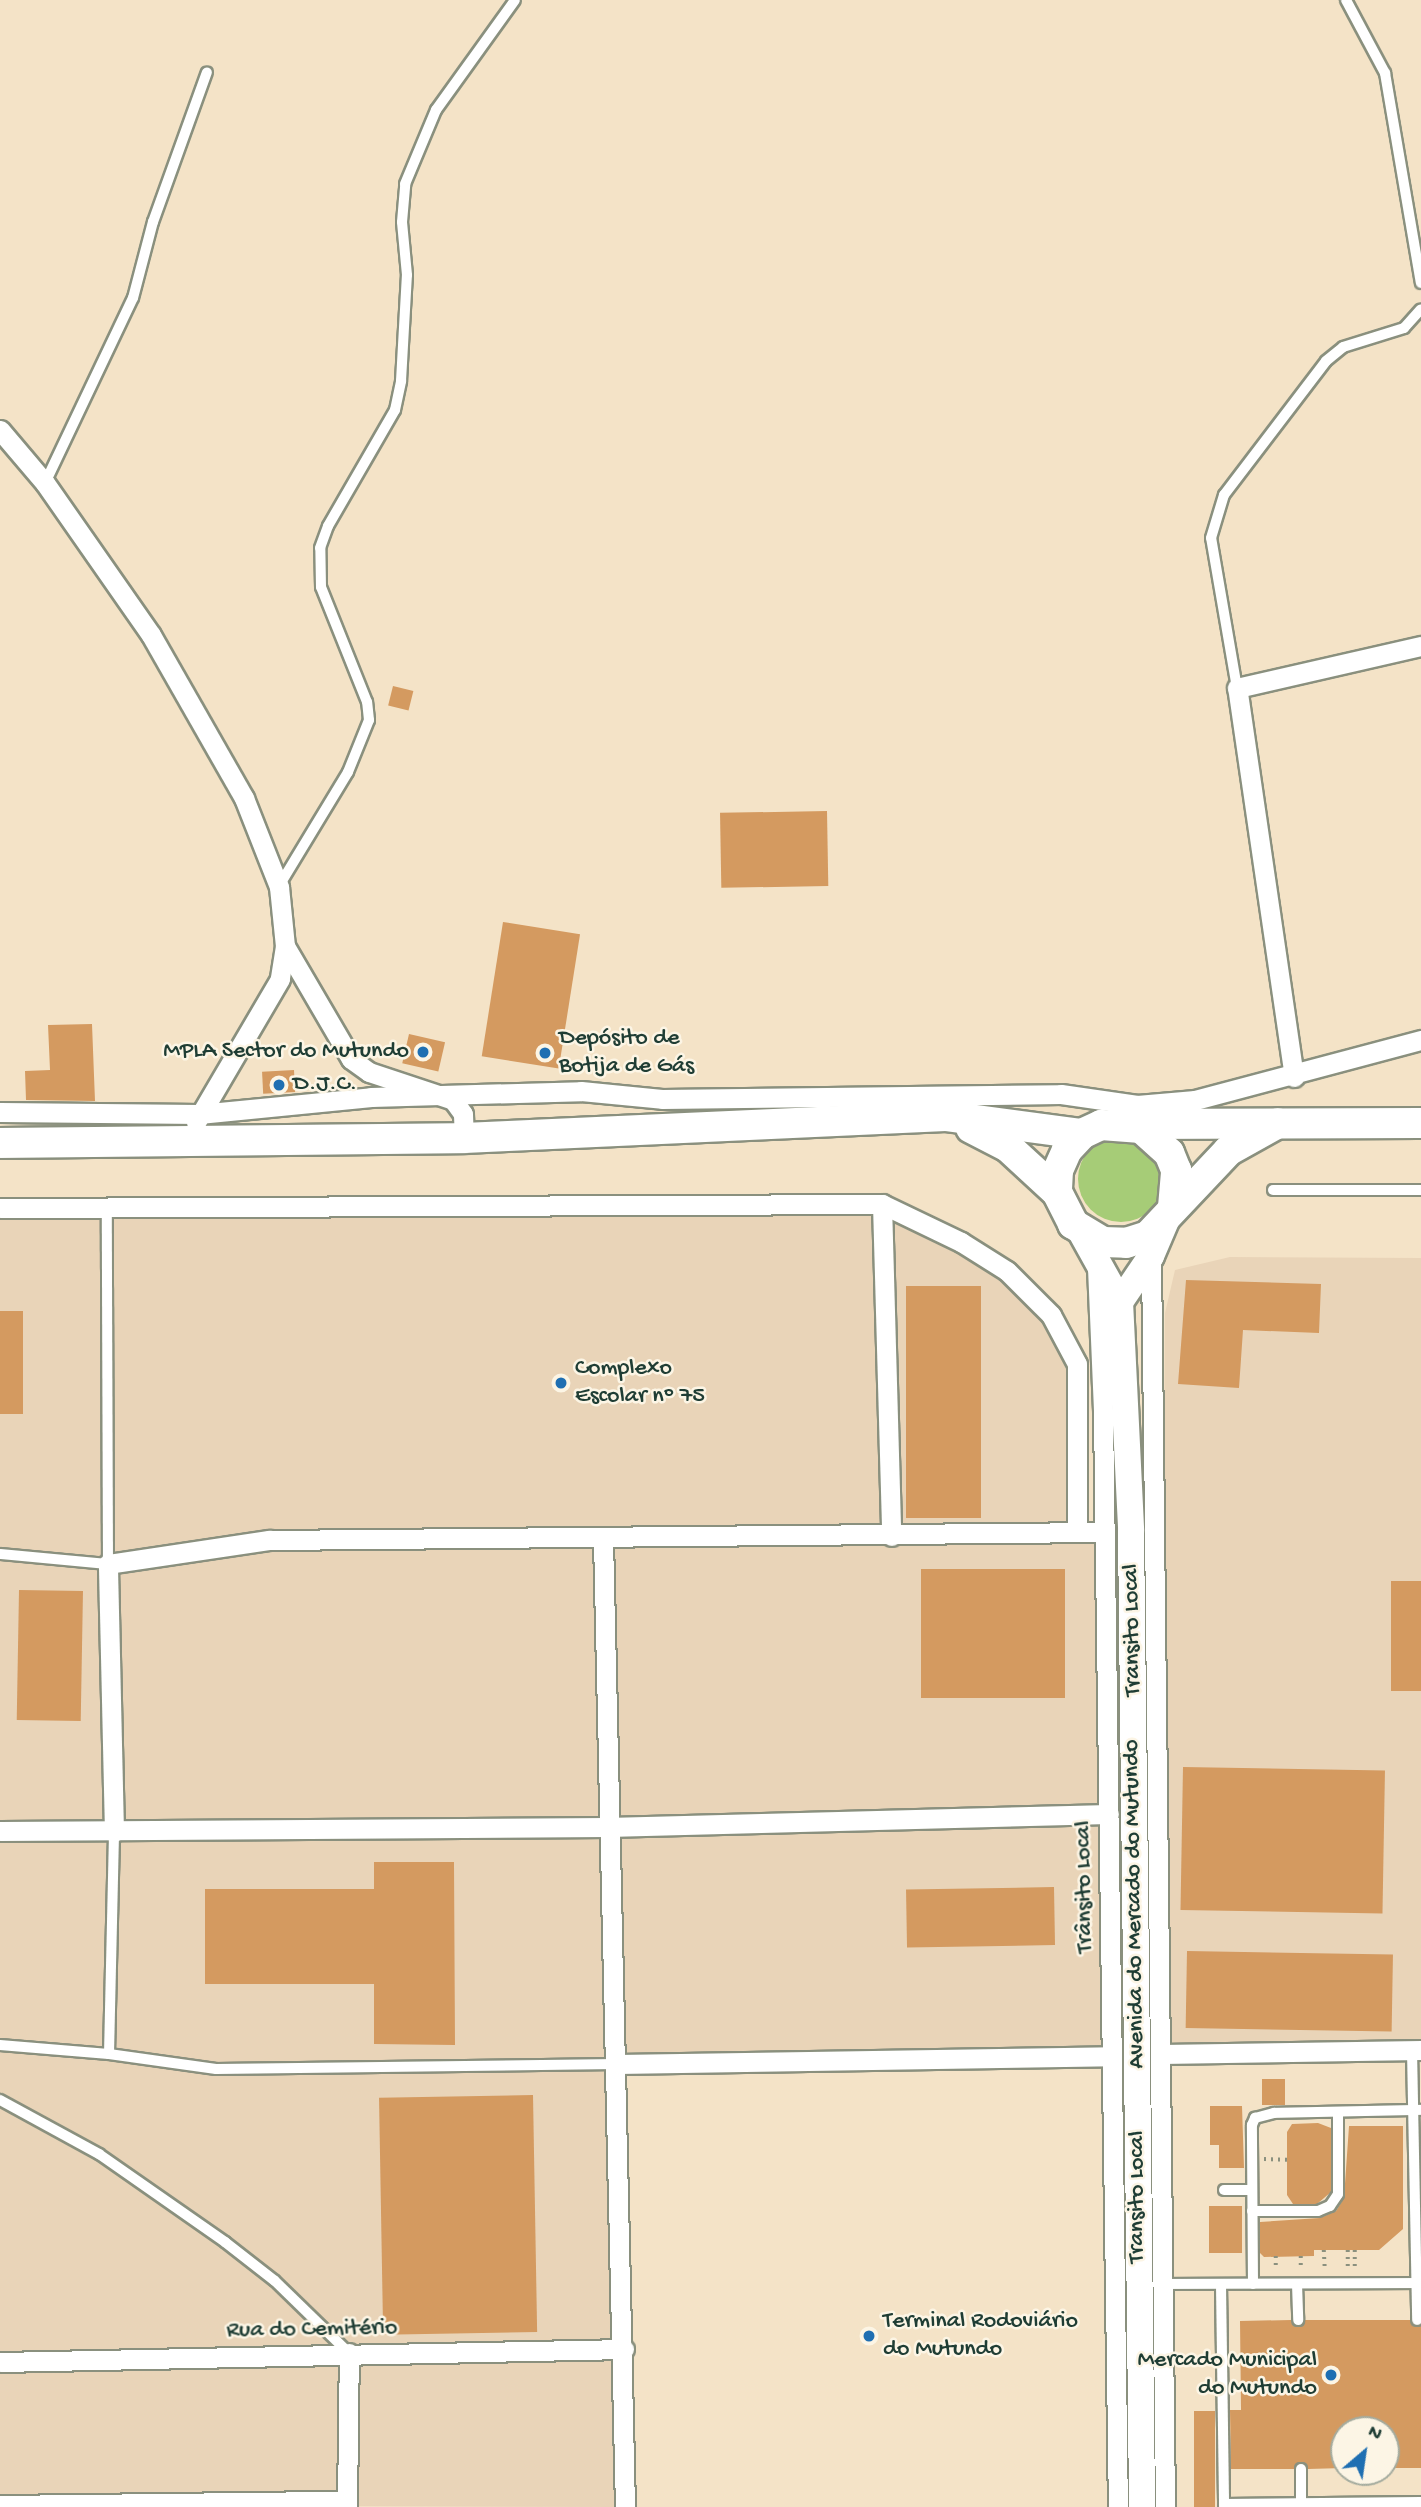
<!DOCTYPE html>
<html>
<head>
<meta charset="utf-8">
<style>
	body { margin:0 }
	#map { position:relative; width:1421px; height:2507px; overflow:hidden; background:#f4e3c7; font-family:"Gochi Hand",sans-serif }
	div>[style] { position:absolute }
	.built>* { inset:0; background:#e9d4b8 }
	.green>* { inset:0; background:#a6cc77 }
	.round { border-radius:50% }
	.building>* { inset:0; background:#d49a60; transform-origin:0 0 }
	.path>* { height:3.5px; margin-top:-1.75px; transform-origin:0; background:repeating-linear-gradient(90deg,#8a907e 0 2px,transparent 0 7px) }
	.roads { filter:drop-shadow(2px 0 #8a907e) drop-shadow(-2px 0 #8a907e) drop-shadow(0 2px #8a907e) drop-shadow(0 -2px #8a907e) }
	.service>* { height:10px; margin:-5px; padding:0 5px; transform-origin:5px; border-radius:5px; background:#fff }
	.minor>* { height:19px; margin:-9.5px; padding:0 9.5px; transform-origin:9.5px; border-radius:9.5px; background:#fff }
	.secondary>* { height:26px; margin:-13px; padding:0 13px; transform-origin:13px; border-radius:13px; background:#fff }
	.primary>* { height:30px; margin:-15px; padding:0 15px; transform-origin:15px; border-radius:15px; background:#fff }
	.dots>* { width:19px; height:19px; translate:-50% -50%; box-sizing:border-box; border:4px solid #fcf5e5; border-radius:50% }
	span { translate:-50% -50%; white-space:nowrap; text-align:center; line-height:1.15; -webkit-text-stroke:5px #fcf5e5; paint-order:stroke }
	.poi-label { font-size:24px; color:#1f3d34 }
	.left { translate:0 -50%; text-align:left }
	.right { translate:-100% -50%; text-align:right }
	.street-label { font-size:24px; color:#1f3d34 }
	.north { position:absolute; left:1330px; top:2416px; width:70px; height:70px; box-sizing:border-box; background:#fcf5e5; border:2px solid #a4ab9e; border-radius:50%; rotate:29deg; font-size:19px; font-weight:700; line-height:28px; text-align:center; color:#1f3d34 }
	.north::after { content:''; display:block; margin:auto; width:24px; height:32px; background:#1f6fb2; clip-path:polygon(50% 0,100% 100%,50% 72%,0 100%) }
</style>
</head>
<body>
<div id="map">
	<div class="built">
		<div style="clip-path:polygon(854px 1202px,1007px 1271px,1077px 1364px,1077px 1532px,1105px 1532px,1112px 2056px,617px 2064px,625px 2507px,0 2505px,0 1208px)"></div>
		<div style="clip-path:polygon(1230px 1257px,1421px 1258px,1421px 2050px,1161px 2054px,1165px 1313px,1175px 1270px)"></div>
	</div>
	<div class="green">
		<div class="round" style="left:1078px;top:1136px;width:86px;height:86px"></div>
	</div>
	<div class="building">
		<div style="left:393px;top:686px;width:21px;height:20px;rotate:14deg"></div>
		<div style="left:827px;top:811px;width:75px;height:107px;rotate:89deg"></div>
		<div style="left:503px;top:922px;width:78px;height:136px;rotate:9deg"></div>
		<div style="clip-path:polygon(92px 1024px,95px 1101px,26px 1100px,25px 1071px,50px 1070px,48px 1025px)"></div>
		<div style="left:409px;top:1034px;width:37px;height:30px;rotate:13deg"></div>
		<div style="left:294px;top:1070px;width:22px;height:32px;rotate:87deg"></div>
		<div style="clip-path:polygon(1186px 1280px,1321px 1284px,1319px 1333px,1243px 1330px,1239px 1388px,1178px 1384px)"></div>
		<div style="left:906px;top:1286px;width:75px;height:232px"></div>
		<div style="left:0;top:1311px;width:23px;height:103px"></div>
		<div style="left:921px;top:1569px;width:144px;height:129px"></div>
		<div style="left:1391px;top:1581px;width:30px;height:110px"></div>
		<div style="left:19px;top:1590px;width:64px;height:130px;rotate:1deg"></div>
		<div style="left:1183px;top:1767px;width:202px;height:143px;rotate:1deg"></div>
		<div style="clip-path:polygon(374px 1862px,454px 1862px,455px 2045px,374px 2044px,374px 1984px,205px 1984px,205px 1889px,374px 1889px)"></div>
		<div style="left:1054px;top:1887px;width:58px;height:148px;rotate:89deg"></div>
		<div style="left:1187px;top:1951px;width:206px;height:77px;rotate:1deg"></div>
		<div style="left:1262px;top:2079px;width:23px;height:26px"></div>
		<div style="left:533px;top:2095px;width:237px;height:154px;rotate:89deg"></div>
		<div style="clip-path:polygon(1210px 2106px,1242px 2106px,1244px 2168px,1219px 2168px,1219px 2145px,1210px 2145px)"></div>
		<div style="clip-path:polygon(1318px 2123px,1331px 2128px,1331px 2192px,1317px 2204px,1293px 2204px,1287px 2195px,1287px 2132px,1292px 2124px)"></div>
		<div style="clip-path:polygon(1349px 2126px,1403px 2126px,1403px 2229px,1379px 2250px,1314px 2250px,1314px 2256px,1264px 2257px,1260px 2253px,1260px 2222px,1320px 2218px,1336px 2211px,1344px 2198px)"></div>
		<div style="left:1209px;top:2206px;width:33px;height:47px"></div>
		<div style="clip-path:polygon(1291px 2320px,1298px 2327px,1305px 2320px,1410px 2320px,1413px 2326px,1421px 2326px,1421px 2468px,1386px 2468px,1386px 2430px,1344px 2430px,1344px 2468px,1308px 2469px,1300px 2462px,1294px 2469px,1231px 2469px,1230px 2410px,1241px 2410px,1240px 2321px)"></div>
		<div style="left:1194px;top:2411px;width:21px;height:96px"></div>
	</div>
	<div class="path">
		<div style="left:1264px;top:2159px;width:23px;rotate:2deg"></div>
		<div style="left:1324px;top:2250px;width:19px;rotate:87deg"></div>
		<div style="left:1348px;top:2250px;width:19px;rotate:90deg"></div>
		<div style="left:1355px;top:2250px;width:19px;rotate:90deg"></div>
		<div style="left:1276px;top:2256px;width:12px;rotate:90deg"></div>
		<div style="left:1301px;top:2256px;width:12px;rotate:90deg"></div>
	</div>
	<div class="roads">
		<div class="service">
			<div style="left:1346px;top:0;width:83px;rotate:61.9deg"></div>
			<div style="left:1385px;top:73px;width:213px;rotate:80.3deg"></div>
			<div style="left:45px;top:483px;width:205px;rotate:-64.6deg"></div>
			<div style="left:133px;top:298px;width:79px;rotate:-75.3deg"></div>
			<div style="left:153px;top:222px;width:159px;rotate:-70.2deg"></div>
			<div style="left:1237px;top:688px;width:152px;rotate:-99.8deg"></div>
			<div style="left:1211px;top:538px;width:45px;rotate:-73.2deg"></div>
			<div style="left:1224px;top:495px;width:168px;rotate:-52.7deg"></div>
			<div style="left:1326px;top:361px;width:22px;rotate:-39deg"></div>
			<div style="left:1343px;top:347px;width:64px;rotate:-17.3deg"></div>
			<div style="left:1404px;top:328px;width:25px;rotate:-48deg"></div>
			<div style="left:279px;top:886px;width:133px;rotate:-58.8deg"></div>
			<div style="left:348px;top:772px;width:56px;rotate:-68deg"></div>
			<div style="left:369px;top:720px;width:18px;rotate:-96deg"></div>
			<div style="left:367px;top:702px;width:124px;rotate:-111.8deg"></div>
			<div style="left:321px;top:587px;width:39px;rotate:-91deg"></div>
			<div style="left:320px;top:548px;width:23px;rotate:-70deg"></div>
			<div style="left:328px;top:526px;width:134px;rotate:-60deg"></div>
			<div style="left:395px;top:410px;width:30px;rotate:-78deg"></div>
			<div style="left:401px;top:381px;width:106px;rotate:-86.8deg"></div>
			<div style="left:407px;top:275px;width:53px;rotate:-95.4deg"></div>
			<div style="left:402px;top:222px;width:38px;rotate:-85deg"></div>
			<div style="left:405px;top:184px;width:80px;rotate:-67.3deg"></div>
			<div style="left:436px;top:110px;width:135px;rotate:-54.3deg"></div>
			<div style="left:1273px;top:1190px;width:148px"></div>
			<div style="left:0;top:1554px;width:108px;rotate:5.3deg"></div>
			<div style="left:108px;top:1564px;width:356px;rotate:-90.2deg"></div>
			<div style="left:0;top:2045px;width:109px;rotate:4.7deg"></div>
			<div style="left:109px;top:2054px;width:108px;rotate:8deg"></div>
			<div style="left:216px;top:2069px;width:401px;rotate:-0.7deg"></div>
			<div style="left:1412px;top:2050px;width:270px;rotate:88.9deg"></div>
			<div style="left:109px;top:2054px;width:222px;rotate:-88.7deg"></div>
			<div style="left:0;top:2100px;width:113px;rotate:28.6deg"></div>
			<div style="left:99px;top:2154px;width:154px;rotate:34.9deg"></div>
			<div style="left:225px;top:2242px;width:63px;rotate:38deg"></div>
			<div style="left:275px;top:2281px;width:103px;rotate:44.2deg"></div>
			<div style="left:1224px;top:2190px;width:28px"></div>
			<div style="left:1252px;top:2211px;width:66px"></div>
			<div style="left:1318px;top:2211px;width:13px;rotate:-23deg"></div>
			<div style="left:1330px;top:2206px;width:14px;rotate:-56deg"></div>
			<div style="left:1338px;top:2194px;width:82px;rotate:-90deg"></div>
			<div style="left:1163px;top:2284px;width:257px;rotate:-0.2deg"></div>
			<div style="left:1253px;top:2284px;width:159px;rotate:-90.4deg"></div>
			<div style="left:1252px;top:2125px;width:8px;rotate:-67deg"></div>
			<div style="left:1255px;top:2118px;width:20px;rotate:-15deg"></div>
			<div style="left:1274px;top:2113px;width:147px;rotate:-1.2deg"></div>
			<div style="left:1297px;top:2284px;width:36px;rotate:88deg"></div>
			<div style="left:1221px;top:2285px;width:222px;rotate:89.2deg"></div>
			<div style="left:1301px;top:2469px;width:34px;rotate:90deg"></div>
			<div style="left:1224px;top:2504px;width:197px;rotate:-0.6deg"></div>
		</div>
		<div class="minor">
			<div style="left:0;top:430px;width:70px;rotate:49.7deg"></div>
			<div style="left:45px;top:483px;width:185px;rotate:55.1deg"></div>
			<div style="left:151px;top:635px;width:188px;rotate:60.3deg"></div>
			<div style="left:244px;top:798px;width:96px;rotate:68.5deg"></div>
			<div style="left:279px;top:887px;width:59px;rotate:84.2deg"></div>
			<div style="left:285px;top:946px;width:33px;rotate:99deg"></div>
			<div style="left:280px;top:979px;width:166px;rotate:120.4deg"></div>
			<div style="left:285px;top:946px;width:131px;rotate:59.7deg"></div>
			<div style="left:351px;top:1059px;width:22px;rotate:36deg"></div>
			<div style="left:369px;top:1072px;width:89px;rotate:18.4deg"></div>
			<div style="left:453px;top:1100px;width:17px;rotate:54deg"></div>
			<div style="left:463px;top:1114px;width:24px;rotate:88deg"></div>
			<div style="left:1294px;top:1077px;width:393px;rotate:-98.3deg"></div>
			<div style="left:1237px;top:688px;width:189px;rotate:-12.9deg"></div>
			<div style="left:0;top:1112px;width:199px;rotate:0.6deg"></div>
			<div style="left:199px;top:1114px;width:173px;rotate:-5.6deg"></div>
			<div style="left:371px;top:1097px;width:210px;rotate:-1.6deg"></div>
			<div style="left:581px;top:1091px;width:81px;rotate:5.6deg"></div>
			<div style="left:662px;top:1099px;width:399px;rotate:-0.7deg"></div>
			<div style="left:1061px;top:1094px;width:77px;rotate:8.2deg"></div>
			<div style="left:1137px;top:1105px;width:58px;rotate:-4.9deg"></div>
			<div style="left:1195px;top:1100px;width:234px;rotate:-14.9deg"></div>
			<div style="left:882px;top:1204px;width:332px;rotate:88.4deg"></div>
			<div style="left:0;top:1208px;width:882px;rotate:-0.26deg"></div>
			<div style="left:882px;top:1204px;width:88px;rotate:25.7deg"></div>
			<div style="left:961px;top:1242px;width:54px;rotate:32.2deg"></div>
			<div style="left:1007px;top:1271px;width:62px;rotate:45deg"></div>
			<div style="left:1051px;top:1315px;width:55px;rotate:62deg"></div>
			<div style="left:1077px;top:1364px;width:168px;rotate:90deg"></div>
			<div style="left:1151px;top:1256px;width:1251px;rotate:89.36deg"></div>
			<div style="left:1097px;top:1267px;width:145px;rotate:87.6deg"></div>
			<div style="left:1103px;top:1412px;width:1095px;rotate:89.22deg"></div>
			<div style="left:603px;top:1539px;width:968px;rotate:88.7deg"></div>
			<div style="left:0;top:1831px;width:607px;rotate:-0.38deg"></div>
			<div style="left:607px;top:1827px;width:502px;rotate:-1.48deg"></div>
			<div style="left:114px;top:1832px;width:268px;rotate:-91.3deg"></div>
			<div style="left:108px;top:1564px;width:163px;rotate:-8.5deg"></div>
			<div style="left:269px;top:1540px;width:836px;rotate:-0.55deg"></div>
			<div style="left:1161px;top:2054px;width:260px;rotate:-0.9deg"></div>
			<div style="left:617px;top:2064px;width:495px;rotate:-0.9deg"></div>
			<div style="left:0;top:2362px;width:624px;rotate:-1.19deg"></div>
			<div style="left:0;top:2505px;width:347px;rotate:-0.7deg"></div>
			<div style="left:347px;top:2507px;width:154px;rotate:-89.3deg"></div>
		</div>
		<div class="secondary">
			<div style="left:1081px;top:1232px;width:80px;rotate:60.9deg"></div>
			<div style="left:1120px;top:1302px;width:229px;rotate:87.2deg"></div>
			<div style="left:1131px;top:1531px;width:976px;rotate:89.35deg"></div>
			<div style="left:1120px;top:1302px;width:55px;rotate:-56deg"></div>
			<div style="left:1151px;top:1256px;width:39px;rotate:-67deg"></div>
		</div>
		<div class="primary">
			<div style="left:1133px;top:1124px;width:288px;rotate:-0.2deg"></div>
			<div style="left:971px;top:1128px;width:42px;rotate:27.2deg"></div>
			<div style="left:1008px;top:1147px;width:67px;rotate:42.6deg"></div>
			<div style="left:0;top:1143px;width:464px;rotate:-0.6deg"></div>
			<div style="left:464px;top:1138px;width:482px;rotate:-2.6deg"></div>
			<div style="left:945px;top:1116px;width:138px;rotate:7.5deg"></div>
			<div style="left:1173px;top:1207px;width:37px;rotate:-85deg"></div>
			<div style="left:1176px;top:1170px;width:18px;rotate:-112deg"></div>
			<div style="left:1169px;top:1153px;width:38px;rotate:-138deg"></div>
			<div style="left:1141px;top:1128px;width:40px;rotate:-175.7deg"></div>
			<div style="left:1101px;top:1125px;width:21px;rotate:155deg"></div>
			<div style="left:1082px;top:1134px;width:22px;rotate:133deg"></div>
			<div style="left:1067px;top:1150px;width:22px;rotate:114deg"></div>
			<div style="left:1058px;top:1170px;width:22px;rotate:93deg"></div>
			<div style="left:1057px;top:1192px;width:36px;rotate:63deg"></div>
			<div style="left:1073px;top:1224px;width:35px;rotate:31deg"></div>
			<div style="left:1103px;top:1242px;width:23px;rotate:2deg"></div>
			<div style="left:1126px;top:1243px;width:23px;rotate:-18deg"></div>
			<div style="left:1148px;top:1236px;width:117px;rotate:-46.7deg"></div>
			<div style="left:1228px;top:1151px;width:57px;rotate:-29.2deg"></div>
		</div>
	</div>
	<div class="dots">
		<div style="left:423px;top:1052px;background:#1f6fb2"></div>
		<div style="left:545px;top:1053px;background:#1f6fb2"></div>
		<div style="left:279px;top:1085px;background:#1f6fb2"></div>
		<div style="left:561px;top:1383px;background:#1f6fb2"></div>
		<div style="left:869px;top:2336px;background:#1f6fb2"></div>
		<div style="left:1331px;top:2375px;background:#1f6fb2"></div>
	</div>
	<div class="poi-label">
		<span class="left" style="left:559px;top:1053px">Depósito de<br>Botija de Gás</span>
		<span class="right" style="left:409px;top:1052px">MPLA Sector do Mutundo</span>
		<span class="left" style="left:293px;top:1085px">D.J.C.</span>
		<span class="left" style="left:575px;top:1383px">Complexo<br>Escolar nº 75</span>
		<span class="left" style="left:883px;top:2336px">Terminal Rodoviário<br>do Mutundo</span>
		<span class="right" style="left:1317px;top:2375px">Mercado Municipal<br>do Mutundo</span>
	</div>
	<div class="street-label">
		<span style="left:1133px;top:1630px;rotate:-91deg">Transito Local</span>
		<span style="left:1085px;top:1887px;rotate:-91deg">Trânsito Local</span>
		<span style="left:1135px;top:1904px;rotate:-91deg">Avenida do Mercado do Mutundo</span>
		<span style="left:1138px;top:2197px;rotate:-90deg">Transito Local</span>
		<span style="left:312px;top:2330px;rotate:-1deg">Rua do Cemitério</span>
	</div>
	<div class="north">N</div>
</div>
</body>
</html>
